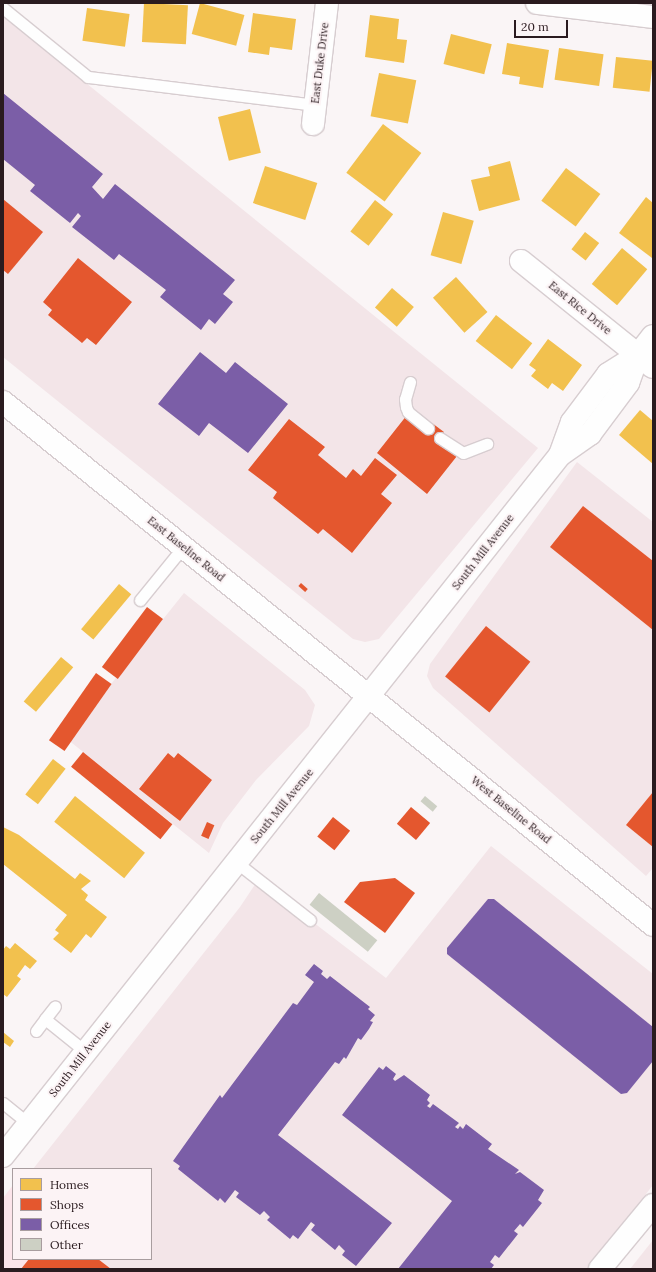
<!DOCTYPE html>
<html>
<head>
<meta charset="utf-8">
<style>
	body { margin:0 }
	#map { position:relative; width:656px; height:1272px; overflow:hidden; background:#faf5f6; font-family:Lora,serif }
	div>[style] { position:absolute }
	.built>* { inset:0; background:#f3e5e8 }
	.green>* { inset:0; background:#fce4ea }
	.homes>* { inset:0; background:#f2c14e; transform-origin:0 0 }
	.shops>* { inset:0; background:#e4572e; transform-origin:0 0 }
	.offices>* { inset:0; background:#7b5ea7 }
	.building>* { inset:0; background:#cdd0c4; transform-origin:0 0 }
	.roads { filter:drop-shadow(1px 0 #d7cdd0) drop-shadow(-1px 0 #d7cdd0) drop-shadow(0 1px #d7cdd0) drop-shadow(0 -1px #d7cdd0) }
	.lane>* { height:11px; margin:-5.5px; padding:0 5.5px; transform-origin:5.5px; border-radius:5.5px; background:#fefefe }
	.street>* { height:22px; margin:-11px; padding:0 11px; transform-origin:11px; border-radius:11px; background:#fefefe }
	.secondary>* { height:22px; margin:-11px; padding:0 11px; transform-origin:11px; border-radius:11px; background:#fefefe }
	.primary>* { height:22px; margin:-11px; padding:0 11px; transform-origin:11px; border-radius:11px; background:#fefefe }
	span { translate:-50% -50%; white-space:nowrap; text-align:center; line-height:1.15; -webkit-text-stroke:4px #fcf3f5; paint-order:stroke }
	.street-label { font-size:11px; color:#2a1b1f }
	.frame { position:absolute; inset:0; border:4px solid #2a1b1f; pointer-events:none }
	.legend { position:absolute; left:12px; top:1168px; width:140px; height:92px; box-sizing:border-box; background:#fcf3f5; border:1px solid #a89d9f; margin:0; padding:5px 7px; list-style:none; font-size:12px; color:#2a1b1f }
	.legend li { display:flex; align-items:center; gap:8px; height:20px }
	.legend b { width:20px; border:1px solid #a89d9f }
	.scale { position:absolute; left:514px; top:20px; width:54px; height:18px; box-sizing:border-box; border:2px solid #2a1b1f; border-top:0; padding-left:5px; font-size:12px; line-height:14px; white-space:nowrap; color:#2a1b1f; -webkit-text-stroke:3px #fcf3f5; paint-order:stroke }
</style>
</head>
<body>
<div id="map">
	<div class="built">
		<div style="clip-path:polygon(3px 16px,538px 448px,379px 639px,365px 642px,353px 639px,3px 357px)"></div>
		<div style="clip-path:polygon(577px 462px,653px 522px,653px 868px,646px 876px,433px 688px,427px 676px,430px 664px)"></div>
		<div style="clip-path:polygon(184px 593px,305px 690px,315px 705px,309px 726px,256px 780px,223px 823px,209px 853px,67px 739px)"></div>
		<div style="clip-path:polygon(491px 846px,653px 974px,653px 1185px,587px 1269px,3px 1269px,3px 1206px,13px 1259px,151px 1259px,151px 1169px,33px 1169px,240px 907px,258px 880px,386px 978px)"></div>
		<div style="clip-path:polygon(653px 1240px,653px 1269px,630px 1269px)"></div>
	</div>
	<div class="green">
		<div style="clip-path:polygon(13px 1185px,13px 1259px,29px 1259px,21px 1269px,3px 1269px,3px 1198px)"></div>
	</div>
	<div class="homes">
		<div style="left:144px;top:3px;width:44px;height:39px;rotate:3deg"></div>
		<div style="left:200px;top:3px;width:46px;height:32px;rotate:15deg"></div>
		<div style="left:87px;top:8px;width:43px;height:33px;rotate:8deg"></div>
		<div style="clip-path:polygon(253px 13px,296px 19px,292px 50px,270px 47px,269px 55px,248px 52px)"></div>
		<div style="clip-path:polygon(370px 15px,399px 19px,397px 39px,407px 40px,404px 63px,365px 57px)"></div>
		<div style="left:451px;top:34px;width:42px;height:31px;rotate:14deg"></div>
		<div style="clip-path:polygon(507px 43px,549px 50px,543px 88px,519px 84px,520px 77px,502px 74px)"></div>
		<div style="left:559px;top:48px;width:45px;height:32px;rotate:8deg"></div>
		<div style="left:616px;top:57px;width:37px;height:31px;rotate:6deg"></div>
		<div style="left:379px;top:73px;width:38px;height:44px;rotate:11deg"></div>
		<div style="left:250px;top:109px;width:45px;height:33px;rotate:76deg"></div>
		<div style="left:383px;top:124px;width:48px;height:61px;rotate:37deg"></div>
		<div style="clip-path:polygon(510px 161px,520px 200px,479px 211px,471px 180px,490px 176px,488px 167px)"></div>
		<div style="left:265px;top:166px;width:55px;height:39px;rotate:18deg"></div>
		<div style="left:566px;top:168px;width:43px;height:41px;rotate:37deg"></div>
		<div style="clip-path:polygon(646px 197px,653px 203px,652px 258px,619px 233px)"></div>
		<div style="left:375px;top:200px;width:23px;height:40px;rotate:38deg"></div>
		<div style="left:443px;top:212px;width:32px;height:45px;rotate:16deg"></div>
		<div style="left:585px;top:232px;width:18px;height:22px;rotate:38deg"></div>
		<div style="left:622px;top:248px;width:33px;height:47px;rotate:40deg"></div>
		<div style="left:456px;top:277px;width:47px;height:31px;rotate:48deg"></div>
		<div style="left:392px;top:288px;width:29px;height:26px;rotate:41deg"></div>
		<div style="left:496px;top:315px;width:46px;height:33px;rotate:38deg"></div>
		<div style="clip-path:polygon(548px 339px,582px 365px,563px 391px,552px 383px,548px 389px,531px 376px,536px 370px,529px 365px)"></div>
		<div style="clip-path:polygon(640px 410px,653px 421px,653px 464px,619px 435px)"></div>
		<div style="left:119px;top:584px;width:16px;height:59px;rotate:40deg"></div>
		<div style="left:61px;top:657px;width:16px;height:58px;rotate:40deg"></div>
		<div style="left:53px;top:759px;width:16px;height:45px;rotate:38deg"></div>
		<div style="left:75px;top:796px;width:90px;height:33px;rotate:39deg"></div>
		<div style="clip-path:polygon(3px 827px,19px 835px,75px 879px,80px 873px,91px 881px,81px 889px,88px 895px,85px 900px,107px 917px,91px 938px,86px 934px,71px 953px,53px 939px,59px 933px,55px 930px,67px 915px,3px 864px)"></div>
		<div style="clip-path:polygon(15px 943px,37px 961px,30px 969px,25px 965px,17px 976px,21px 979px,7px 997px,3px 994px,3px 950px,6px 946px,10px 949px)"></div>
		<div style="clip-path:polygon(3px 1032px,14px 1041px,10px 1047px,3px 1042px)"></div>
	</div>
	<div class="shops">
		<div style="clip-path:polygon(3px 199px,43px 232px,8px 274px,3px 270px)"></div>
		<div style="clip-path:polygon(78px 258px,132px 302px,96px 345px,87px 338px,82px 343px,48px 315px,52px 310px,43px 302px)"></div>
		<div style="clip-path:polygon(407px 415px,426px 431px,432px 423px,444px 432px,438px 440px,457px 456px,427px 494px,377px 453px)"></div>
		<div style="clip-path:polygon(289px 419px,325px 447px,318px 455px,346px 478px,353px 469px,361px 476px,375px 458px,397px 475px,381px 494px,392px 503px,352px 553px,323px 529px,318px 534px,273px 498px,277px 492px,248px 470px)"></div>
		<div style="clip-path:polygon(583px 506px,653px 561px,653px 630px,550px 547px)"></div>
		<div style="left:301px;top:583px;width:9px;height:4px;rotate:41deg"></div>
		<div style="left:147px;top:607px;width:20px;height:75px;rotate:37deg"></div>
		<div style="left:486px;top:626px;width:57px;height:65px;rotate:39deg"></div>
		<div style="left:96px;top:673px;width:19px;height:82px;rotate:35deg"></div>
		<div style="left:83px;top:752px;width:115px;height:19px;rotate:39deg"></div>
		<div style="clip-path:polygon(168px 753px,174px 758px,178px 753px,212px 780px,180px 821px,139px 789px)"></div>
		<div style="clip-path:polygon(653px 792px,653px 847px,626px 825px)"></div>
		<div style="left:411px;top:807px;width:25px;height:22px;rotate:40deg"></div>
		<div style="left:333px;top:817px;width:22px;height:25px;rotate:39deg"></div>
		<div style="left:207px;top:822px;width:8px;height:15px;rotate:23deg"></div>
		<div style="clip-path:polygon(395px 878px,415px 893px,385px 933px,344px 902px,360px 882px)"></div>
		<div style="clip-path:polygon(29px 1259px,98px 1259px,111px 1269px,21px 1269px)"></div>
	</div>
	<div class="offices">
		<div style="clip-path:polygon(3px 93px,103px 174px,92px 187px,103px 199px,115px 184px,235px 280px,223px 294px,233px 302px,215px 324px,209px 319px,201px 330px,160px 297px,166px 290px,119px 254px,114px 260px,72px 227px,81px 216px,78px 213px,70px 223px,30px 191px,35px 185px,3px 159px)"></div>
		<div style="clip-path:polygon(200px 352px,226px 373px,235px 362px,288px 404px,248px 453px,209px 423px,199px 436px,158px 404px)"></div>
		<div style="clip-path:polygon(488px 899px,494px 899px,653px 1027px,653px 1061px,627px 1093px,621px 1094px,447px 954px,447px 948px)"></div>
		<div style="clip-path:polygon(314px 964px,323px 971px,321px 974px,327px 979px,330px 976px,370px 1007px,368px 1009px,375px 1015px,370px 1021px,373px 1022px,369px 1029px,361px 1040px,358px 1038px,346px 1059px,344px 1057px,339px 1064px,335px 1062px,278px 1135px,392px 1223px,356px 1266px,342px 1255px,345px 1251px,339px 1245px,335px 1250px,311px 1230px,315px 1225px,311px 1222px,298px 1239px,293px 1235px,290px 1239px,267px 1220px,270px 1217px,264px 1211px,260px 1215px,236px 1197px,239px 1193px,235px 1190px,225px 1203px,220px 1198px,218px 1201px,178px 1169px,180px 1166px,173px 1161px,220px 1095px,222px 1098px,293px 1003px,297px 1005px,314px 982px,305px 975px)"></div>
		<div style="clip-path:polygon(386px 1066px,396px 1074px,393px 1079px,395px 1081px,404px 1075px,430px 1095px,427px 1100px,430px 1103px,427px 1106px,430px 1108px,433px 1104px,459px 1123px,455px 1127px,458px 1129px,460px 1126px,463px 1129px,466px 1124px,492px 1144px,488px 1149px,519px 1170px,515px 1174px,520px 1172px,544px 1190px,538px 1200px,542px 1203px,523px 1227px,520px 1224px,514px 1231px,518px 1234px,499px 1258px,495px 1255px,490px 1262px,494px 1265px,491px 1269px,398px 1269px,452px 1201px,342px 1115px,379px 1067px,383px 1070px)"></div>
	</div>
	<div class="building">
		<div style="left:425px;top:796px;width:16px;height:7px;rotate:40deg"></div>
		<div style="left:319px;top:893px;width:75px;height:15px;rotate:39deg"></div>
	</div>
	<div class="roads">
		<div class="lane">
			<div style="left:3px;top:8px;width:109px;rotate:39.1deg"></div>
			<div style="left:88px;top:77px;width:230px;rotate:7deg"></div>
			<div style="left:410px;top:382px;width:18px;rotate:106deg"></div>
			<div style="left:405px;top:399px;width:8px;rotate:83deg"></div>
			<div style="left:406px;top:407px;width:5px;rotate:68deg"></div>
			<div style="left:408px;top:412px;width:26px;rotate:39deg"></div>
			<div style="left:440px;top:438px;width:27px;rotate:33deg"></div>
			<div style="left:463px;top:453px;width:26px;rotate:-21deg"></div>
			<div style="left:140px;top:600px;width:68px;rotate:-50.9deg"></div>
			<div style="left:236px;top:862px;width:94px;rotate:38.1deg"></div>
			<div style="left:45px;top:1019px;width:16px;rotate:-52deg"></div>
			<div style="left:36px;top:1031px;width:15px;rotate:-53deg"></div>
			<div style="left:45px;top:1019px;width:53px;rotate:38.8deg"></div>
			<div style="left:3px;top:1103px;width:33px;rotate:39deg"></div>
		</div>
		<div class="street">
			<div style="left:537px;top:3px;width:117px;rotate:6.9deg"></div>
			<div style="left:313px;top:124px;width:122px;rotate:-83.4deg"></div>
			<div style="left:521px;top:261px;width:169px;rotate:38.8deg"></div>
			<div style="left:600px;top:1269px;width:83px;rotate:-50.4deg"></div>
		</div>
		<div class="secondary">
			<div style="left:560px;top:455px;width:35px;rotate:-70deg"></div>
			<div style="left:572px;top:422px;width:60px;rotate:-53.1deg"></div>
			<div style="left:608px;top:374px;width:36px;rotate:-32deg"></div>
			<div style="left:3px;top:1156px;width:895px;rotate:-51.53deg"></div>
			<div style="left:560px;top:455px;width:37px;rotate:-35deg"></div>
			<div style="left:590px;top:434px;width:64px;rotate:-53.3deg"></div>
			<div style="left:628px;top:383px;width:30px;rotate:-70deg"></div>
			<div style="left:638px;top:355px;width:24px;rotate:-52deg"></div>
		</div>
		<div class="primary">
			<div style="left:3px;top:402px;width:834px;rotate:38.82deg"></div>
		</div>
	</div>
	<div class="street-label">
		<span style="left:320px;top:63px;rotate:-83deg">East Duke Drive</span>
		<span style="left:580px;top:308px;rotate:39deg">East Rice Drive</span>
		<span style="left:186px;top:549px;rotate:39deg">East Baseline Road</span>
		<span style="left:483px;top:552px;rotate:-52deg">South Mill Avenue</span>
		<span style="left:282px;top:806px;rotate:-51deg">South Mill Avenue</span>
		<span style="left:511px;top:810px;rotate:39deg">West Baseline Road</span>
		<span style="left:80px;top:1059px;rotate:-52deg">South Mill Avenue</span>
	</div>
	<div class="frame"></div>
	<ul class="legend">
	<li><b style="height:11px;background:#f2c14e"></b>Homes</li>
	<li><b style="height:11px;background:#e4572e"></b>Shops</li>
	<li><b style="height:11px;background:#7b5ea7"></b>Offices</li>
	<li><b style="height:11px;background:#cdd0c4"></b>Other</li>
	</ul>
	<div class="scale">20 m</div>
</div>
</body>
</html>
